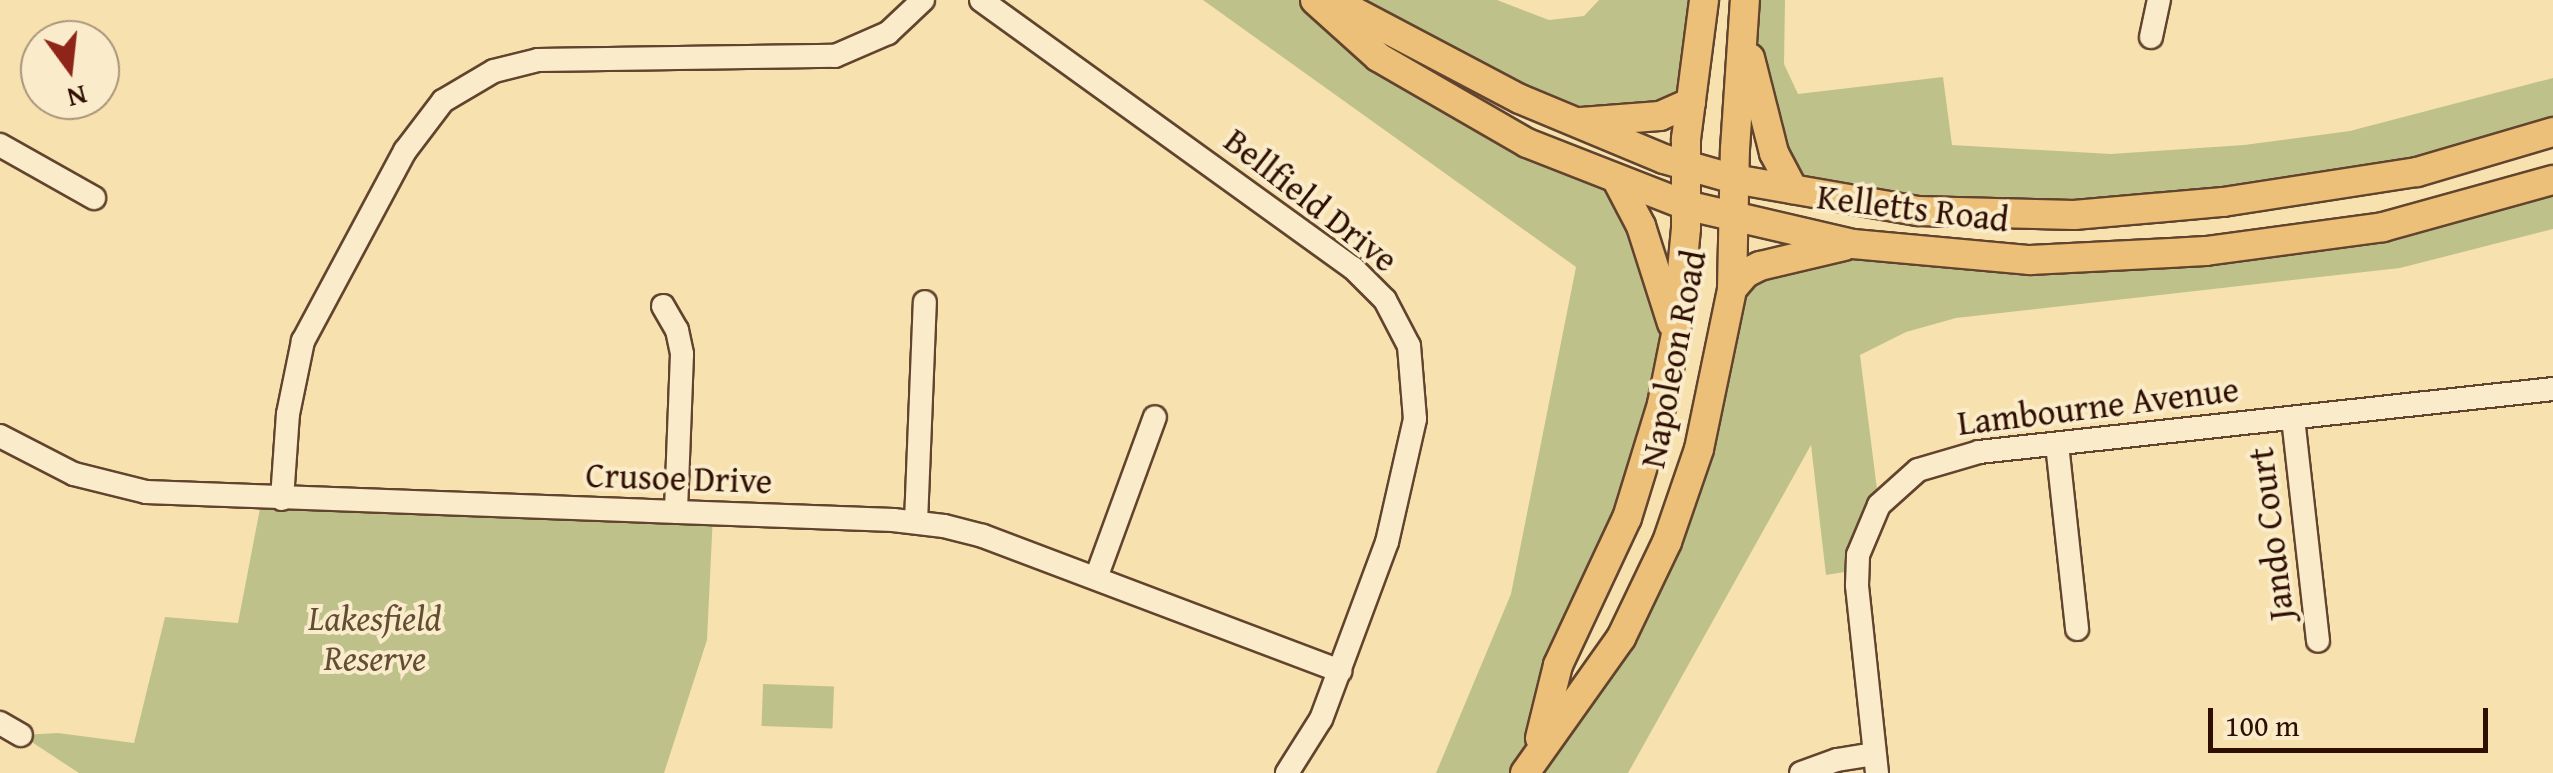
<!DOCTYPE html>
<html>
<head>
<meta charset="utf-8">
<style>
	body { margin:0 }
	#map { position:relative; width:2553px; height:773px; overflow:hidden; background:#f7e1af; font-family:"Gentium Book Plus",serif }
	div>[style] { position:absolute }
	.green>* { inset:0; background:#bec28a; transform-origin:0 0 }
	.roads { filter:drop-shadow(2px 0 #62442e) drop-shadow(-2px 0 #62442e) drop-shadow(0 2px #62442e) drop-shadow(0 -2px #62442e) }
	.minor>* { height:22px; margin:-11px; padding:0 11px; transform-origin:11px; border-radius:11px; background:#faeccb }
	.major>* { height:28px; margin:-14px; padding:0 14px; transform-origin:14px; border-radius:14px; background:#ecc078 }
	span { translate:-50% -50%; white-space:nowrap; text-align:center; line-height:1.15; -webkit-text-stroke:8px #faeccb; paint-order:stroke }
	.street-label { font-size:35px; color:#300f03 }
	.park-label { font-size:35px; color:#624e32; font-style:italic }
	.north { position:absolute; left:20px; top:20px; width:100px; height:100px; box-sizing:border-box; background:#faeccb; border:2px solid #a9947b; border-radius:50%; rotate:165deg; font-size:28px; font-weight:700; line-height:40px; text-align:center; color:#300f03 }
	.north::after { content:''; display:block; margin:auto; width:35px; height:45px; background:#8f2418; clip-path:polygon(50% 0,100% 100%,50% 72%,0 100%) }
	.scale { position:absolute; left:2208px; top:708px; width:280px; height:45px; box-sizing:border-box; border:5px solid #300f03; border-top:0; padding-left:12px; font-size:30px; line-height:35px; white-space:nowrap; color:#300f03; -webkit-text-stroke:8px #faeccb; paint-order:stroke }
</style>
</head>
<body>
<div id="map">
	<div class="green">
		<div style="clip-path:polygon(1203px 0,1315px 0,1334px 21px,1618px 182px,1676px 334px,1538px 746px,1645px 592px,1732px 289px,1853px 244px,2206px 251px,2553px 180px,2553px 229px,2400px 268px,1956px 318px,1906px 332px,1860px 355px,1879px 505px,1857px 570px,1826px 575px,1811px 445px,1628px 773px,1436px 773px,1511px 594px,1576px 267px)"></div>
		<div style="clip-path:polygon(1332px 0,1497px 0,1549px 20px,1584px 16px,1599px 0,1704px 0,1691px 102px,1574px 123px)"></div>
		<div style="clip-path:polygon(1745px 0,1785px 0,1784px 64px,1798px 94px,1943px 77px,1952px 145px,2111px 154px,2244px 145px,2350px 131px,2553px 78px,2553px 132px,2528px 141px,2133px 212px,1793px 189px,1774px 153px)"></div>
		<div style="clip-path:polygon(262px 498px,713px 514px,707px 640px,664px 773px,79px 773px,21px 735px,58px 733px,134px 743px,165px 617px,238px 623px)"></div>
		<div style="left:763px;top:684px;width:71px;height:42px;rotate:2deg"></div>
	</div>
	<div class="roads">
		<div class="minor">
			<div style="left:981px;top:0;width:458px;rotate:35.8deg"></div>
			<div style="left:1353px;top:268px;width:45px;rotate:45deg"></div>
			<div style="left:1385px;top:300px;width:52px;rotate:62.4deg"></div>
			<div style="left:1409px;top:346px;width:73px;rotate:85.3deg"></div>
			<div style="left:1415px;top:419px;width:126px;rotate:102.8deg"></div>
			<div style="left:1387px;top:542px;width:189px;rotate:110.4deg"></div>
			<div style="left:1321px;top:719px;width:64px;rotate:122.2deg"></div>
			<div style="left:2151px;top:37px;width:38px;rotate:-78deg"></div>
			<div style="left:0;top:145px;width:108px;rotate:29.4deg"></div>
			<div style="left:663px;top:306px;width:28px;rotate:60deg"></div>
			<div style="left:677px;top:330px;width:25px;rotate:78deg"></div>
			<div style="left:682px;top:354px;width:158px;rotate:92.2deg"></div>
			<div style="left:2293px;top:418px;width:224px;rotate:83.6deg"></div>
			<div style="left:0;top:436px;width:83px;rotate:27.2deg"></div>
			<div style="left:74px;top:474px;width:74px;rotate:14deg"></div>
			<div style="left:146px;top:492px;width:748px;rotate:2.15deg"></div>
			<div style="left:893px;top:520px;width:51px;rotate:6.7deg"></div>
			<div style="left:944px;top:526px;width:40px;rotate:14.4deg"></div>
			<div style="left:983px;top:536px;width:382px;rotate:20.7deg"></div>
			<div style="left:2057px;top:444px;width:186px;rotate:83.8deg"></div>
			<div style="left:282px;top:499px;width:85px;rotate:-86deg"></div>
			<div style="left:288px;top:414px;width:75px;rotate:-78.4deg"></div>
			<div style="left:303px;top:341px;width:216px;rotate:-61.8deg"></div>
			<div style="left:405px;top:151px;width:63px;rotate:-52.8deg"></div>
			<div style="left:443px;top:101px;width:59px;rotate:-30.5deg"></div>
			<div style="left:494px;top:71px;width:45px;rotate:-14deg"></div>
			<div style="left:538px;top:60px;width:297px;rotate:-0.8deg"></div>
			<div style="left:835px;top:56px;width:58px;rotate:-23.5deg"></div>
			<div style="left:888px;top:33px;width:48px;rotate:-43.3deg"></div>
			<div style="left:916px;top:522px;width:220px;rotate:-87.7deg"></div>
			<div style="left:1096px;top:578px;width:171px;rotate:-69.9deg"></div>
			<div style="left:0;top:723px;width:24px;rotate:30deg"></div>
			<div style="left:1801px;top:773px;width:38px;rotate:-20deg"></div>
			<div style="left:1837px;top:760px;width:37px;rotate:-9deg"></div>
			<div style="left:1877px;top:773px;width:189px;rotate:-96.1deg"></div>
			<div style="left:1857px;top:585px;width:30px;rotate:-88deg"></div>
			<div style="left:1858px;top:555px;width:54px;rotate:-67.2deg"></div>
			<div style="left:1879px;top:505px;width:52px;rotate:-41.9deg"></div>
			<div style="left:1918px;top:470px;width:64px;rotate:-16.4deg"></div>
			<div style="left:1979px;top:452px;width:577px;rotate:-6.26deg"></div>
		</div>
		<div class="major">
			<div style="left:1315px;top:0;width:85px;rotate:42.1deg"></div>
			<div style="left:1378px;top:57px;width:172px;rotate:30deg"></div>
			<div style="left:1527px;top:143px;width:170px;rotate:21.4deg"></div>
			<div style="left:1685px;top:205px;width:172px;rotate:13.1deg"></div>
			<div style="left:1853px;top:244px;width:178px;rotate:5.2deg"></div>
			<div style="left:2030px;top:260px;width:176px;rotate:-2.9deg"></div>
			<div style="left:2206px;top:251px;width:179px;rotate:-7.7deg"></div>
			<div style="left:2383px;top:227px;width:176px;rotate:-15.5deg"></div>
			<div style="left:1332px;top:0;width:212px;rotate:27.8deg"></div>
			<div style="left:1520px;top:99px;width:156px;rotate:22.6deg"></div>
			<div style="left:1664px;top:159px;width:73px;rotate:15.9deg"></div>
			<div style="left:1734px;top:179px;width:187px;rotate:9.9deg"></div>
			<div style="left:1918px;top:211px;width:156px;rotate:1.5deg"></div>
			<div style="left:2074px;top:215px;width:150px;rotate:-5deg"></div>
			<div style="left:2223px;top:202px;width:196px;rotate:-8.8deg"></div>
			<div style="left:2417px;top:172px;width:142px;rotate:-16.4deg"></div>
			<div style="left:1750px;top:58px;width:98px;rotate:75.8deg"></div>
			<div style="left:1774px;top:153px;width:41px;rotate:62.2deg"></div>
			<div style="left:1581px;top:122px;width:79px;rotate:-4.3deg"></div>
			<div style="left:1660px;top:116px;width:34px;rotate:-24deg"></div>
			<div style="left:1618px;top:182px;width:50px;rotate:62.4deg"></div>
			<div style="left:1641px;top:226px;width:102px;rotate:72.3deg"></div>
			<div style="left:1732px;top:289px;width:21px;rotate:-49deg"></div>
			<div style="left:1746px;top:273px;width:16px;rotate:-27deg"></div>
			<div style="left:1760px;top:266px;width:86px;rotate:-13.4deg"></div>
			<div style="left:1540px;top:738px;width:75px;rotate:-76.1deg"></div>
			<div style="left:1558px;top:665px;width:162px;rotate:-64.9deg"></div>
			<div style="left:1627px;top:518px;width:119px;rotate:-72.9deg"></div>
			<div style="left:1662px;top:404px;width:71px;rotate:-78.7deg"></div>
			<div style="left:1676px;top:334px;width:106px;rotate:-84.6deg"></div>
			<div style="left:1686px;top:228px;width:89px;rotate:-90deg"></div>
			<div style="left:1686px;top:139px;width:140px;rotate:-82.6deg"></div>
			<div style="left:1525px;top:773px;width:166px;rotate:-54.6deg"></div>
			<div style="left:1621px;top:638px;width:106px;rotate:-64.4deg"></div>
			<div style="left:1667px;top:542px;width:98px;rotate:-71deg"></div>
			<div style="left:1699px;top:449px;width:163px;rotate:-78.3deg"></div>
			<div style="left:1732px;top:289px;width:140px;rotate:-88.8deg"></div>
			<div style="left:1735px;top:149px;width:149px;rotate:-86.2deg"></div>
		</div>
	</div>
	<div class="street-label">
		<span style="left:1311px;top:200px;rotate:38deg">Bellfield Drive</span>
		<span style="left:1913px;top:208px;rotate:7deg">Kelletts Road</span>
		<span style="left:1673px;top:359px;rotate:-79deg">Napoleon Road</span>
		<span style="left:2098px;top:406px;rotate:-7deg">Lambourne Avenue</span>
		<span style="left:679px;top:478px;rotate:2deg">Crusoe Drive</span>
		<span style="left:2271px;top:534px;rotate:-97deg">Jando Court</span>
	</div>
	<div class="park-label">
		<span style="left:375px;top:638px">Lakesfield<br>Reserve</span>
	</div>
	<div class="north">N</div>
	<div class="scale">100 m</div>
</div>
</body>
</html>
